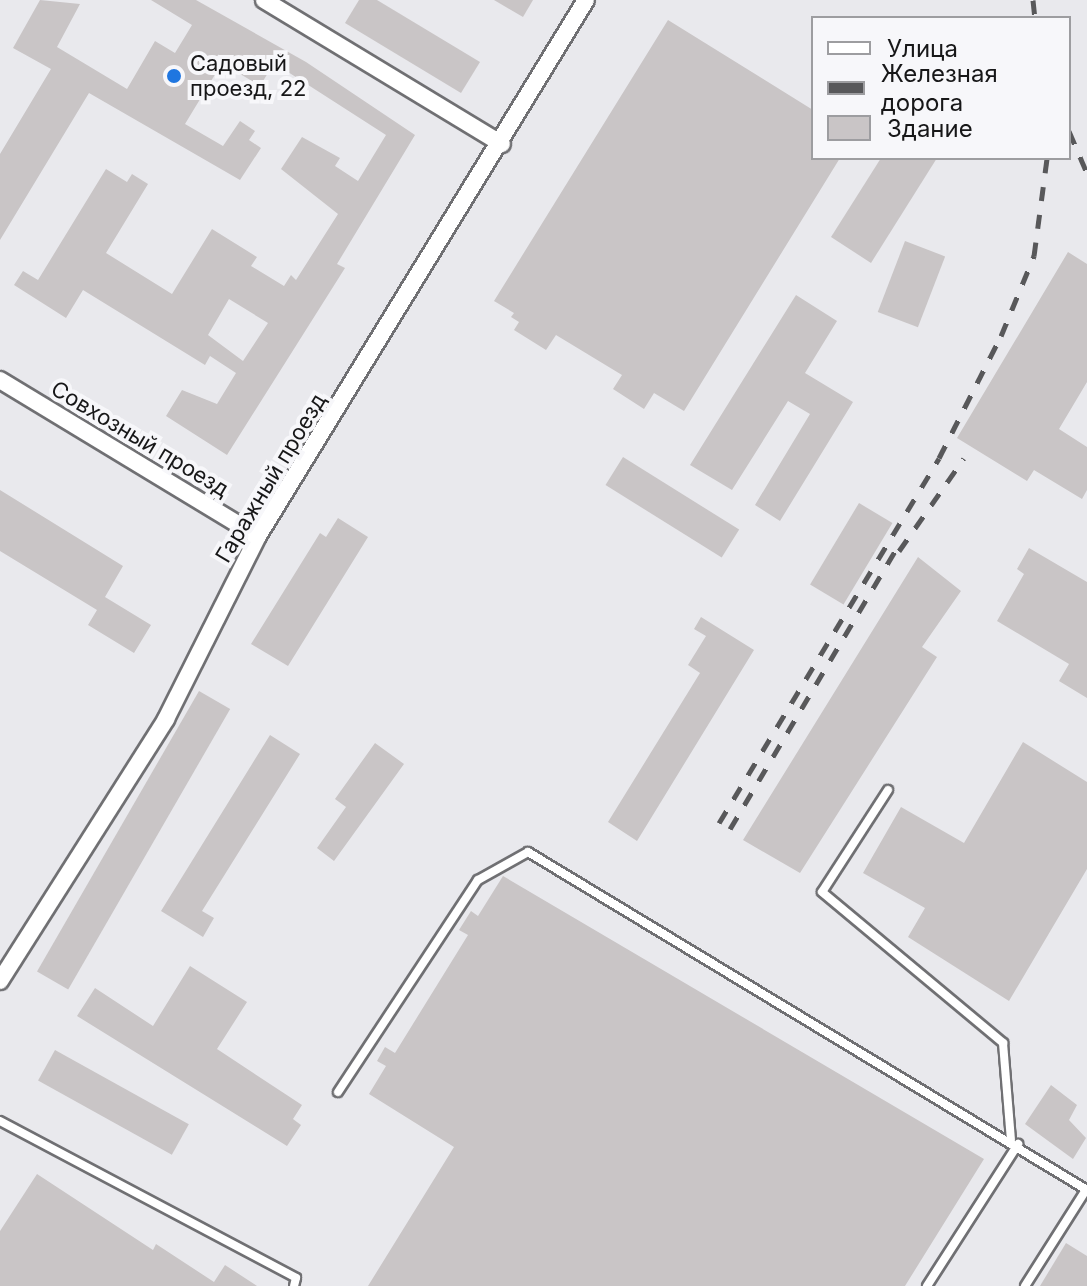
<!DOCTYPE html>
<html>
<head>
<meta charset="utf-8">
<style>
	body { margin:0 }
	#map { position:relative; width:1087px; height:1286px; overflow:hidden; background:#e9e9ed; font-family:Inter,sans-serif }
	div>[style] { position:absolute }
	.building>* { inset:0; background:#c9c5c6; transform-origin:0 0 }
	.roads { filter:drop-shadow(2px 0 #707073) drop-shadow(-2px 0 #707073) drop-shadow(0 2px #707073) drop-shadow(0 -2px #707073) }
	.service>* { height:8px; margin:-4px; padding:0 4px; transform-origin:4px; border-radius:4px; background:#fff }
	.minor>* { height:16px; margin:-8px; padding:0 8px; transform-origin:8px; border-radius:8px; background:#fff }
	.rail>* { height:5px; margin-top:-2.5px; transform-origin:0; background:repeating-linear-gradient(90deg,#58585a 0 14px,transparent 0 28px) }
	.dots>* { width:22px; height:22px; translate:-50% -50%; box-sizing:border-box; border:4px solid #f7f7fa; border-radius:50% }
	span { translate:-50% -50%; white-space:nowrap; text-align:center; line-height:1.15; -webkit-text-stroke:8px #f7f7fa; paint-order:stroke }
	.poi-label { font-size:22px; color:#171718 }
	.left { translate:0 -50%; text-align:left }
	.street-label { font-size:22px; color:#171718 }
	.legend { position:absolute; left:811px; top:16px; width:260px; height:144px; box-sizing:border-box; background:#f7f7fa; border:2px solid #9d9da0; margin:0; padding:10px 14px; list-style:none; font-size:24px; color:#171718 }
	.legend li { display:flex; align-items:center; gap:16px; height:40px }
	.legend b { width:40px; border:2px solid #9d9da0 }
</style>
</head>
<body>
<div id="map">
	<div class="building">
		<div style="clip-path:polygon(evenodd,40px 0,80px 4px,57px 47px,127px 89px,155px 41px,175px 53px,192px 25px,151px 0,196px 0,306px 62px,415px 135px,337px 264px,345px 268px,227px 455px,166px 416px,182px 390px,217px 404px,236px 373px,210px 356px,205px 365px,83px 290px,66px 318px,14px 285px,23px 271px,38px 280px,106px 169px,127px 182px,132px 174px,148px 184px,106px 253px,172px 294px,212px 229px,257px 257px,251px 266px,284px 286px,291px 275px,296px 280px,338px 214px,281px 169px,302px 137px,340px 158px,335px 166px,358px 181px,386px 135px,274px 63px,260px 86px,222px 63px,185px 124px,223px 146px,240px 121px,255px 131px,249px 140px,261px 148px,240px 180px,89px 93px,0 240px,0 154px,51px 69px,13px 48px,40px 0,229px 299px,268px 323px,243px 361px,208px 335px,229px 299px)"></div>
		<div style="clip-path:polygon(359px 0,377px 0,480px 62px,461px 93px,345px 23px)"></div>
		<div style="clip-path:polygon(494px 0,533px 0,523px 17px)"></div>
		<div style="clip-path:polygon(668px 20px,813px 110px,813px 158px,840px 158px,684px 411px,654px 393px,644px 409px,613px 389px,622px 375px,556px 335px,546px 350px,514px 330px,519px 322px,511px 317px,514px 313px,494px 301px)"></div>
		<div style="clip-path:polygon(881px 158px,937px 158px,871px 263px,831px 237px)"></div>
		<div style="left:905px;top:241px;width:43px;height:76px;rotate:21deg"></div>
		<div style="clip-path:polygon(1068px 252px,1087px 264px,1087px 382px,1059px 429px,1087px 447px,1087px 490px,1082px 499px,1034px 470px,1027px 481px,957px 438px)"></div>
		<div style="clip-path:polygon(796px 295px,837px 321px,805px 373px,853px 402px,780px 521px,755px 505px,810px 414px,788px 401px,732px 490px,690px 465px)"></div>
		<div style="left:623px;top:457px;width:137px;height:33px;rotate:32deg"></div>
		<div style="clip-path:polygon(0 490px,123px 566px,105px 597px,151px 625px,134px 653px,88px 625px,97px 610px,0 551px)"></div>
		<div style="left:859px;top:503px;width:39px;height:95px;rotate:31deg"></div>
		<div style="clip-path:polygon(338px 518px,368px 537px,288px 666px,251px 644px,320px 533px,326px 537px)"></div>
		<div style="clip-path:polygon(1029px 548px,1087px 582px,1087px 698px,1059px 681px,1069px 664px,997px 621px,1024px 574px,1017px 569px)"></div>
		<div style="clip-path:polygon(918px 557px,961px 591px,922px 647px,937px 657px,800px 873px,743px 840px)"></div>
		<div style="clip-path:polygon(701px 617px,754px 650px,637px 841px,608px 822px,700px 673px,688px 665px,706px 636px,694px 629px)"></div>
		<div style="left:199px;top:691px;width:36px;height:324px;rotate:30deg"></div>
		<div style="clip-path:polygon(270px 735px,300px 754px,202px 911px,214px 918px,203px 937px,161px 911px)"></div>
		<div style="clip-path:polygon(1023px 742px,1087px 782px,1087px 869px,1009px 1001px,908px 937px,925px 908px,863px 873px,901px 807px,964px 843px)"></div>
		<div style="clip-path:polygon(375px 743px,404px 764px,334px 861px,317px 848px,346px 807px,335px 799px)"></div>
		<div style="clip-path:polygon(503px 876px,984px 1159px,905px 1286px,368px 1286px,454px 1147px,369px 1094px,386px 1066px,377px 1061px,385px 1047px,395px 1053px,468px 935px,459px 930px,471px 911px,478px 916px)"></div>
		<div style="clip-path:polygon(190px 966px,247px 1002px,217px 1049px,302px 1105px,293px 1119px,301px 1125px,287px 1146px,77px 1016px,95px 988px,153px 1026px)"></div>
		<div style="left:55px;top:1050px;width:153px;height:35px;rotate:29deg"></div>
		<div style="clip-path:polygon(1051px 1085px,1077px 1105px,1069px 1120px,1086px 1138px,1073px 1159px,1025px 1124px)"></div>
		<div style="clip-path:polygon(37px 1174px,153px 1250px,156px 1244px,214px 1282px,225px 1265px,257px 1286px,0 1286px,0 1231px)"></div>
		<div style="clip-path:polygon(1066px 1243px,1087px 1256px,1087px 1286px,1040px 1286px)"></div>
	</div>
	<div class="roads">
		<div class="service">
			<div style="left:888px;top:790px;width:121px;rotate:122.9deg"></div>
			<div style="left:822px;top:892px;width:236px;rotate:39.8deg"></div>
			<div style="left:1003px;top:1043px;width:97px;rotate:85.3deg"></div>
			<div style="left:338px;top:1092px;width:254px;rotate:-56.6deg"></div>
			<div style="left:478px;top:880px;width:57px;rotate:-29.2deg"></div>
			<div style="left:528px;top:852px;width:653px;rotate:31.16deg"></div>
			<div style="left:0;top:1121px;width:335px;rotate:27.9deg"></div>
			<div style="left:296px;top:1278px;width:8px;rotate:104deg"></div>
			<div style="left:927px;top:1286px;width:169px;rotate:-57.3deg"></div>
			<div style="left:1025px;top:1286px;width:114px;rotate:-57.6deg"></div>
		</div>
		<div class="minor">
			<div style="left:264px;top:0;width:278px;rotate:31.2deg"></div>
			<div style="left:0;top:380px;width:301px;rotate:31.2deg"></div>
			<div style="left:0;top:981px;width:310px;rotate:-57.6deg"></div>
			<div style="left:166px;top:719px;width:205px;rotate:-63.3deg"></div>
			<div style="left:258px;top:536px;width:628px;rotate:-58.54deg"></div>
		</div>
	</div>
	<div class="rail">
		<div style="left:1033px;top:0;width:18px;rotate:84deg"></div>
		<div style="left:1069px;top:131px;width:46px;rotate:66.8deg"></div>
		<div style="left:899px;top:551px;width:113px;rotate:-55deg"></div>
		<div style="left:719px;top:823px;width:426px;rotate:-58.9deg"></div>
		<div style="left:939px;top:458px;width:137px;rotate:-63.1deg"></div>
		<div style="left:1001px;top:336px;width:87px;rotate:-67.6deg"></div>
		<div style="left:1034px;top:256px;width:99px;rotate:-82.4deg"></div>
		<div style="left:730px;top:829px;width:335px;rotate:-59.3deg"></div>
	</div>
	<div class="dots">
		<div style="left:174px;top:76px;background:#1f76e0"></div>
	</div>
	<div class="poi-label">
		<span class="left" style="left:190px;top:76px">Садовый<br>проезд, 22</span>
	</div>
	<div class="street-label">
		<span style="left:140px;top:439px;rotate:31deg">Совхозный проезд</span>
		<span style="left:271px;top:478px;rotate:-59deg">Гаражный проезд</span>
	</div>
	<ul class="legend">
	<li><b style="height:10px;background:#fff"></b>Улица</li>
	<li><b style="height:10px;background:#58585a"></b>Железная дорога</li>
	<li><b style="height:22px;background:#c9c5c6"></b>Здание</li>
	</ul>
</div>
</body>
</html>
